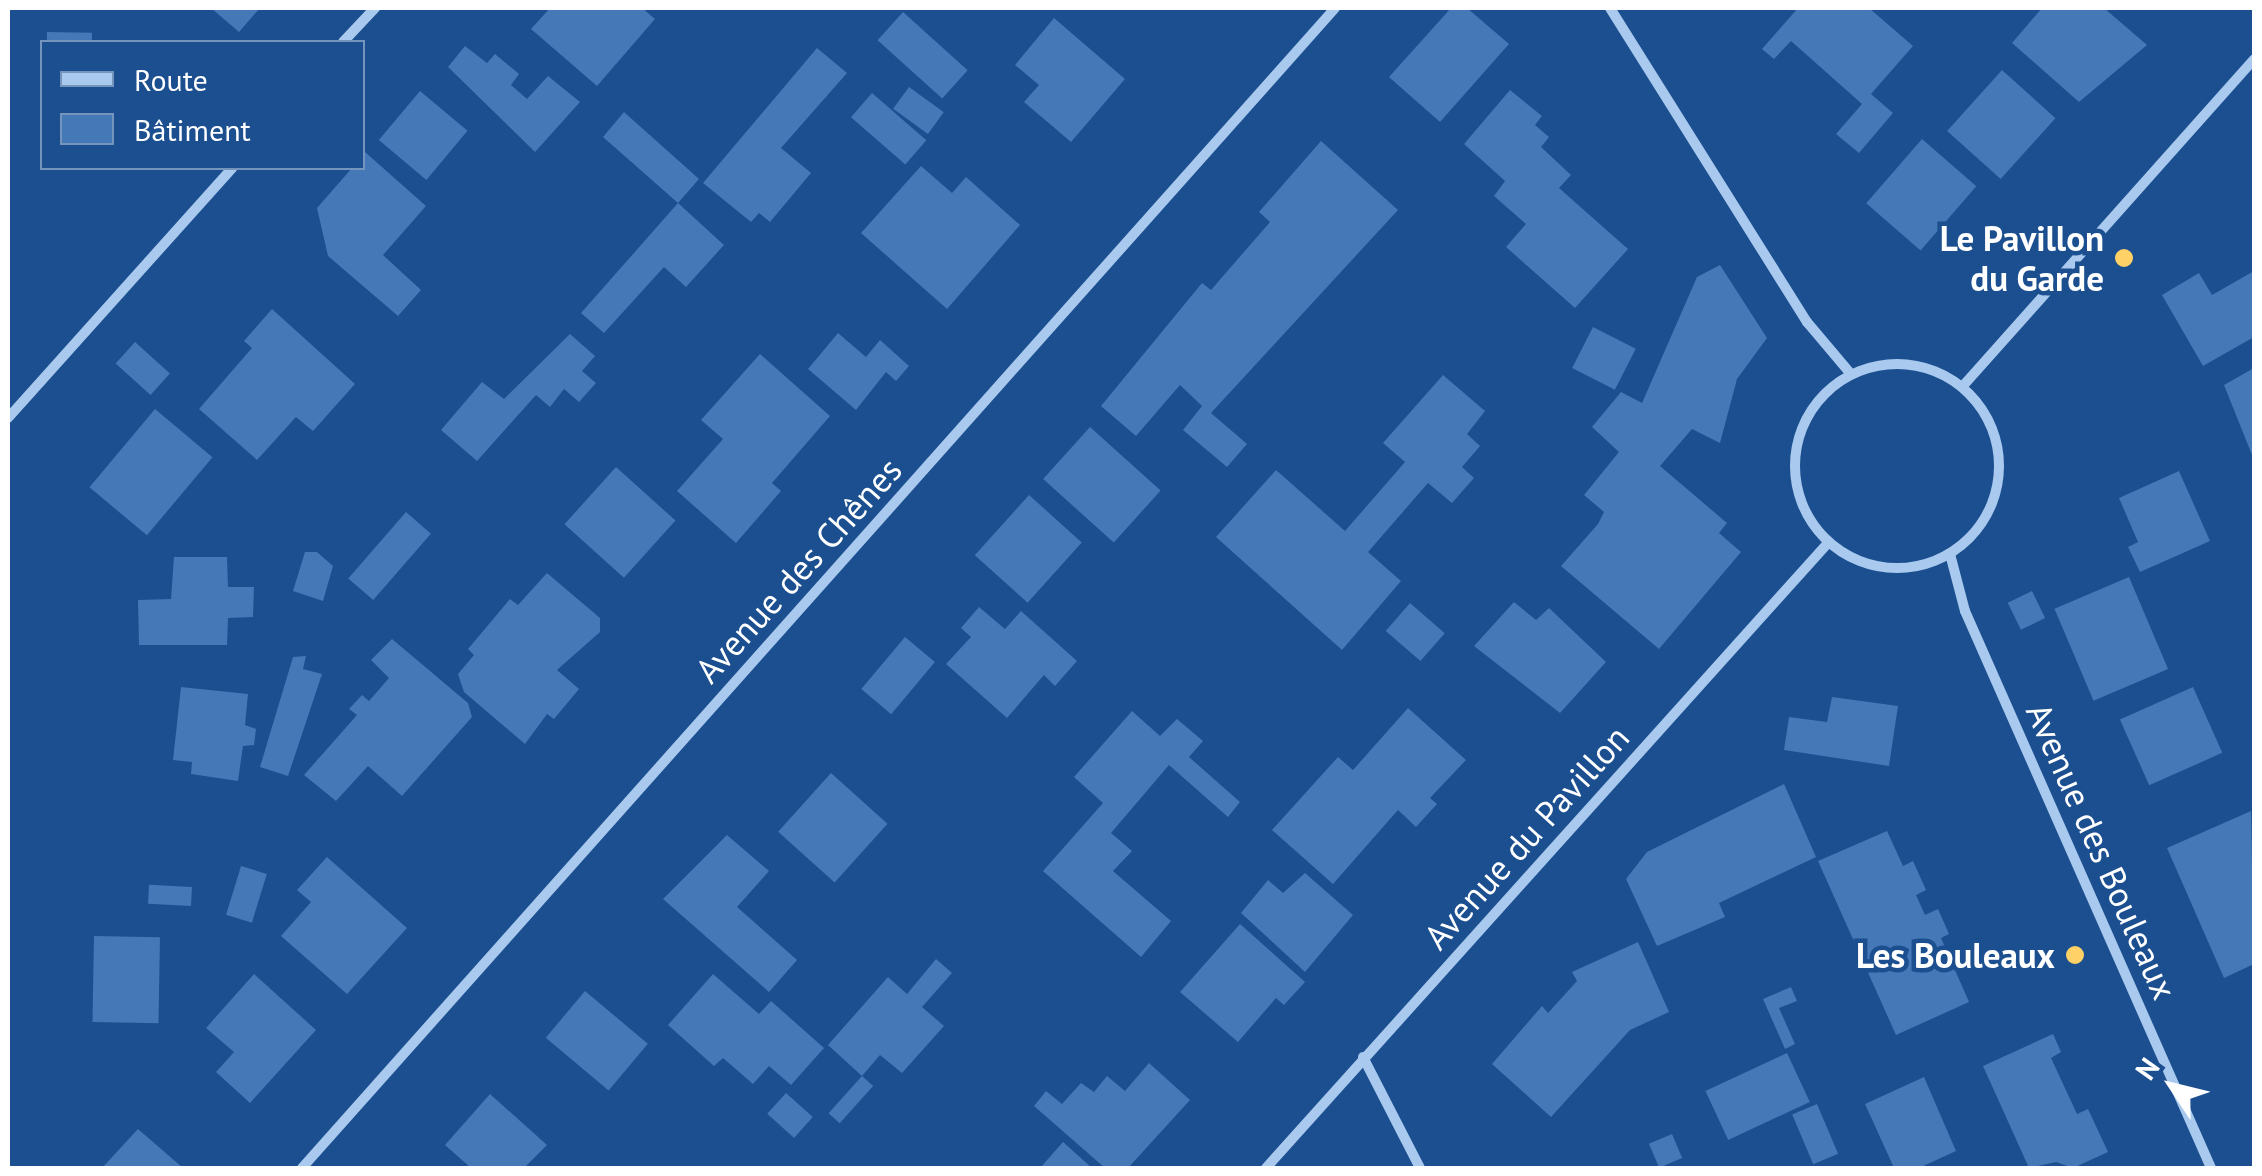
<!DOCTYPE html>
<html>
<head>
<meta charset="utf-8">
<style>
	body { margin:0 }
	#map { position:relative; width:2262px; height:1176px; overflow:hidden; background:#1b4f8f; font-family:"PT Sans",sans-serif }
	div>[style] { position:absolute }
	.building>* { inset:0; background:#4478b7; transform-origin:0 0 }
	.minor>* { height:10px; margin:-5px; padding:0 5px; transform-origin:5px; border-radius:5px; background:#a9c9ee }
	.minor>.ring { margin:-5px; padding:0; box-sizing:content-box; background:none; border:10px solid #a9c9ee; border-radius:50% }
	.dots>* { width:28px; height:28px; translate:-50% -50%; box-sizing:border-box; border:5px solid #1b4f8f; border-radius:50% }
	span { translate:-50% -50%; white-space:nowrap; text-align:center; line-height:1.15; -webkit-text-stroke:9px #1b4f8f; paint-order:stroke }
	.poi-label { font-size:35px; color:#fff; font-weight:700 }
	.right { translate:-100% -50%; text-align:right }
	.street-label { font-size:35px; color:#fff }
	.frame { position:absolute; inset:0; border:10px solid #fff; pointer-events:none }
	.legend { position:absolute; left:40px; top:40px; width:325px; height:130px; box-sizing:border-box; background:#1b4f8f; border:2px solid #7695bc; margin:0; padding:12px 18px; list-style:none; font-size:30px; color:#fff }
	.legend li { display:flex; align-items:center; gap:20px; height:50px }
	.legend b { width:50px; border:2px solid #7695bc }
	.north { position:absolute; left:2122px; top:1036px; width:100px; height:100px; -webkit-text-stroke:8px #1b4f8f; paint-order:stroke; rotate:305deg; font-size:28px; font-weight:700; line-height:40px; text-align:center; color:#fff }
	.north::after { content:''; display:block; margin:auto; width:35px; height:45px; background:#fff; clip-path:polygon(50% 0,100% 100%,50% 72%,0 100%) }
</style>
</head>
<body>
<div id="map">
	<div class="building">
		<div style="clip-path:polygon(211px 8px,260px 8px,239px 32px)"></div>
		<div style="clip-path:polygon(550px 8px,642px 8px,655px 19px,597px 86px,531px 29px)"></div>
		<div style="clip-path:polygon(1451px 8px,1467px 8px,1509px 44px,1440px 122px,1389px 77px)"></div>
		<div style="clip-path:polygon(1798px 8px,1869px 8px,1913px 46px,1871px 94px,1893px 113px,1859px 153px,1836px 134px,1862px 104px,1791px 41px,1774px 59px,1762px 49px)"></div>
		<div style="clip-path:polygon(2042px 8px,2104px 8px,2147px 45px,2079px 102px,2012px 43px)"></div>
		<div style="left:903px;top:12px;width:87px;height:38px;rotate:42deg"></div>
		<div style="clip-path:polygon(1054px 18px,1125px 79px,1071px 142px,1024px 102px,1039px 85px,1015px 65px)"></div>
		<div style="left:47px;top:32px;width:45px;height:10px;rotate:1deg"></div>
		<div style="clip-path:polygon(465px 46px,487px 63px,495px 54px,519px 74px,511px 85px,527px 99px,548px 76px,580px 102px,535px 152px,448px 67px)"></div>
		<div style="clip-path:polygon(817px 48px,847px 73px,781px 148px,811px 173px,770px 222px,759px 213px,751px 222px,703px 183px)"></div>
		<div style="left:2002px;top:70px;width:72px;height:82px;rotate:42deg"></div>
		<div style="left:909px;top:87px;width:43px;height:27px;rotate:36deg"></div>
		<div style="clip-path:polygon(1510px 90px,1542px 116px,1535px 125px,1549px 137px,1541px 147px,1571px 175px,1559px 188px,1628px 249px,1575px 308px,1506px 247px,1526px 224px,1494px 196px,1505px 181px,1464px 144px)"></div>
		<div style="left:420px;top:91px;width:62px;height:64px;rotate:40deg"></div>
		<div style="left:872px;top:93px;width:72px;height:32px;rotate:41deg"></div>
		<div style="clip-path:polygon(624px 112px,699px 179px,678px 203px,724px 245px,686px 287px,664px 267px,604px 333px,581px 313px,678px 203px,603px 137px)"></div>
		<div style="left:1922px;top:139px;width:72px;height:85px;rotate:41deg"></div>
		<div style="clip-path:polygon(1321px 141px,1398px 210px,1211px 413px,1247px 444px,1227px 467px,1183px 430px,1202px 406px,1180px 385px,1136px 436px,1101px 406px,1202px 283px,1211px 290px,1270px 222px,1259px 212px)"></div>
		<div style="clip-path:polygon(365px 152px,426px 206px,383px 255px,421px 290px,398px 316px,328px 256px,317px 208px,352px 168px,362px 168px)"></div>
		<div style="clip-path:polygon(921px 166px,952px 193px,966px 177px,1020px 225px,947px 309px,861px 233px)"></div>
		<div style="clip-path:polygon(1720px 265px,1767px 338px,1737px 379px,1720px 443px,1692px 429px,1660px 466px,1727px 523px,1719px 533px,1741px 552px,1659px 649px,1561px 566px,1598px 524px,1604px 512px,1584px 495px,1619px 452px,1592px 427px,1621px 392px,1642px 403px,1697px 277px)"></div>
		<div style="clip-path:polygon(2254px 271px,2254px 337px,2203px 366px,2162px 295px,2199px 273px,2212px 295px)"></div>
		<div style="clip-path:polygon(272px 309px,355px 384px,313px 431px,296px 417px,257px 460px,199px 409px,252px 348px,244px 341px)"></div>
		<div style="left:1593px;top:327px;width:48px;height:46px;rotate:27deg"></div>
		<div style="clip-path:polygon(838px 333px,866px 357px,880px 340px,909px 366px,896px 381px,886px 372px,856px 410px,808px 369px)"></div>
		<div style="clip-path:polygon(570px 334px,595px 356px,582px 371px,596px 383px,579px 402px,564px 389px,550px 407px,536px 395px,477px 461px,441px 430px,482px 382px,504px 399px)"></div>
		<div style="left:135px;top:342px;width:47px;height:29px;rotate:42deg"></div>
		<div style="clip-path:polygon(760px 354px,830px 416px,772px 483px,781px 491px,736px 543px,677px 491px,723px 439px,701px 420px)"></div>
		<div style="clip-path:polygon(2254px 368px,2254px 460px,2224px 385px)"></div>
		<div style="clip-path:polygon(1443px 375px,1485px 411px,1467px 434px,1480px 446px,1462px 467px,1474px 478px,1452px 503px,1428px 483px,1368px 552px,1401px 581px,1342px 650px,1216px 537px,1276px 470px,1345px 531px,1405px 462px,1383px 443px)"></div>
		<div style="left:155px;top:409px;width:75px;height:102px;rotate:40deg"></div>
		<div style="left:1090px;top:427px;width:95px;height:70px;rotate:42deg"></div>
		<div style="left:616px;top:467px;width:80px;height:77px;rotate:42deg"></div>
		<div style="clip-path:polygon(2179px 471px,2210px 541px,2140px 572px,2128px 547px,2138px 542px,2119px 498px)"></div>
		<div style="left:1029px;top:495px;width:71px;height:81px;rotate:42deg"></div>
		<div style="left:406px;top:512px;width:33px;height:88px;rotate:41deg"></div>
		<div style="clip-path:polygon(305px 552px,317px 552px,333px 566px,323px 601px,293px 591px)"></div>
		<div style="clip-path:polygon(174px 557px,227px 557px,228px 587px,254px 587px,253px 617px,228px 618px,227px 645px,139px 645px,138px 600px,171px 599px)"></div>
		<div style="clip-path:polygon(547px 573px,600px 618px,600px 632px,557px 670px,579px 689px,554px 719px,547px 714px,525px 744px,464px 692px,458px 674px,474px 655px,468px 649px,510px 599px,518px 605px)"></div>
		<div style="left:2129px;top:577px;width:100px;height:81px;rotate:67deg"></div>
		<div style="left:2032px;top:591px;width:30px;height:27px;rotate:64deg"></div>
		<div style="clip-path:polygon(1514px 602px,1536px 620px,1549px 608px,1606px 662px,1560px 713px,1474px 646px)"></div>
		<div style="left:1410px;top:603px;width:46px;height:37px;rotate:41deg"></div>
		<div style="clip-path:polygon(979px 607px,1005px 629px,1021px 611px,1077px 661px,1055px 686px,1044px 675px,1007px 718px,946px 664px,971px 637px,961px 628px)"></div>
		<div style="left:905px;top:637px;width:39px;height:68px;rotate:40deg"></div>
		<div style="clip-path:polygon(392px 639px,468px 703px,472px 717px,402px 796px,368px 766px,336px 801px,304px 775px,357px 715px,349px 709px,362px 695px,369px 701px,389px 678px,371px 660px)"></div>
		<div style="clip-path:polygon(306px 656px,303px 669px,322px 674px,288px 776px,260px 767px,293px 657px)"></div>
		<div style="clip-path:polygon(181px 687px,248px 694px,245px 725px,256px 729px,254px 745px,243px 746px,238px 781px,191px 774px,192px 762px,173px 760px)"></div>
		<div style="left:2193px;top:687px;width:72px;height:80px;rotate:66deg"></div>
		<div style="clip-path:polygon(1832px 697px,1898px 706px,1889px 766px,1784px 750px,1789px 717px,1827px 722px)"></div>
		<div style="clip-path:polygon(1408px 708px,1466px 760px,1430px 798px,1437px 804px,1416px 827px,1398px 810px,1333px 884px,1272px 830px,1338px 757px,1353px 770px)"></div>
		<div style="clip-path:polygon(1132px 711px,1160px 736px,1177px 719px,1203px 741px,1189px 757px,1240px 802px,1228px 817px,1169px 765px,1111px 833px,1132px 851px,1113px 871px,1171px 921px,1141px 957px,1043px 871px,1103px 803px,1074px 777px)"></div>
		<div style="left:831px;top:773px;width:76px;height:79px;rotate:42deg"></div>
		<div style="clip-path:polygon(1784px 784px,1816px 857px,1719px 903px,1725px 917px,1657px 946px,1626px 879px,1647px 852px)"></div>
		<div style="clip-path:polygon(2251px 811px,2254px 964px,2224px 978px,2167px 848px)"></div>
		<div style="clip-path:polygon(1887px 831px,1903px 866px,1913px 861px,1926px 890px,1916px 895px,1925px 915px,1938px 909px,1949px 934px,1941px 938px,1969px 1002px,1896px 1035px,1818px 861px)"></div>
		<div style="clip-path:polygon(727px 835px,769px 871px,737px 907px,797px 960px,769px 992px,663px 899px)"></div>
		<div style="clip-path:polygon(327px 857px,407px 928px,347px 994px,281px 936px,311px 902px,297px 890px)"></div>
		<div style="left:241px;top:866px;width:27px;height:51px;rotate:17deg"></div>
		<div style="clip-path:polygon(1305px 873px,1353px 915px,1305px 972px,1241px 913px,1268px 880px,1283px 893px)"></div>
		<div style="left:192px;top:887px;width:19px;height:43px;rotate:93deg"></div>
		<div style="clip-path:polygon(1240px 924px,1305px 982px,1284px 1005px,1276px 998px,1238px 1042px,1180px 992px)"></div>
		<div style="left:94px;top:936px;width:66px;height:86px;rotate:1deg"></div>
		<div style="clip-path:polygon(1638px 942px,1669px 1012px,1630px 1030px,1551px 1117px,1492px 1064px,1542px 1006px,1548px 1013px,1577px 981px,1572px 972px)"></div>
		<div style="clip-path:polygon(936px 959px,952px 973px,922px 1007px,944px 1026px,902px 1073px,880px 1055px,862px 1076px,828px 1045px,888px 977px,907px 994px)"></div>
		<div style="clip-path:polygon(254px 974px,316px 1030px,250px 1103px,216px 1072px,234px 1052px,206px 1028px)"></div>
		<div style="clip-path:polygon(713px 974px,759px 1014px,771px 1001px,824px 1048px,791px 1085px,769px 1066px,753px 1084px,723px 1058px,714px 1066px,668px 1025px)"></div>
		<div style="clip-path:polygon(1791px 987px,1797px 1001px,1779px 1008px,1795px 1044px,1785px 1049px,1763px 999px)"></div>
		<div style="left:585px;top:991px;width:82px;height:61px;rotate:40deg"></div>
		<div style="clip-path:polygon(2053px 1034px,2061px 1052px,2051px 1058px,2077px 1114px,2088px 1109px,2108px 1152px,2073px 1168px,2056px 1162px,2029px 1168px,1983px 1066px)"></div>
		<div style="left:1787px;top:1053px;width:54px;height:90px;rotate:65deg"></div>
		<div style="clip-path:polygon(1149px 1063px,1190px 1100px,1128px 1168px,1105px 1168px,1034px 1106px,1046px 1091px,1062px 1104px,1081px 1083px,1094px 1092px,1107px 1076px,1125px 1091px)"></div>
		<div style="left:862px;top:1076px;width:15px;height:50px;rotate:42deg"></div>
		<div style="clip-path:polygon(1924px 1077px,1956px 1151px,1919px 1168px,1894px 1168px,1865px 1104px)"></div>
		<div style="left:786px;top:1093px;width:36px;height:28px;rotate:42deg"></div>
		<div style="clip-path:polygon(490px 1094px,547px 1145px,524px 1168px,471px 1168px,445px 1145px)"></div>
		<div style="left:1817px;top:1104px;width:54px;height:27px;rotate:67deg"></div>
		<div style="clip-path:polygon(138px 1129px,183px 1168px,102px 1168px)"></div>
		<div style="left:1672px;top:1134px;width:26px;height:25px;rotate:67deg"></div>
		<div style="clip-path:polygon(1063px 1142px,1092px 1168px,1040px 1168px)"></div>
	</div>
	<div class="minor">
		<div style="left:1610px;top:8px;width:371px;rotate:57.9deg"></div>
		<div style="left:1807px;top:322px;width:68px;rotate:49.8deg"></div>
		<div style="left:343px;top:42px;width:47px;rotate:-46.7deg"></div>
		<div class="ring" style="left:1795px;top:364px;width:194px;height:194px"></div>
		<div style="left:1962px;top:387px;width:439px;rotate:-48.3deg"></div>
		<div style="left:8px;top:418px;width:336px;rotate:-48.1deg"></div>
		<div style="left:1950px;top:554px;width:59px;rotate:75.3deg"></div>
		<div style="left:1965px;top:611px;width:609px;rotate:66.17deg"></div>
		<div style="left:1363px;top:1057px;width:125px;rotate:62.8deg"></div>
		<div style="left:302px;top:1168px;width:1553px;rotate:-48.31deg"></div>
		<div style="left:1266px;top:1168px;width:841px;rotate:-48.04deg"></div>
	</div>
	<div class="dots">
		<div style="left:2124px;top:258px;background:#ffd166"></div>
		<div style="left:2075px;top:955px;background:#ffd166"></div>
	</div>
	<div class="poi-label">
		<span class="right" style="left:2104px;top:258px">Le Pavillon<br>du Garde</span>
		<span class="right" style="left:2055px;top:955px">Les Bouleaux</span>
	</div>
	<div class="street-label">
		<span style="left:798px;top:570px;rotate:-48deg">Avenue des Chênes</span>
		<span style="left:1526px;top:837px;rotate:-48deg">Avenue du Pavillon</span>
		<span style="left:2102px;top:851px;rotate:66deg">Avenue des Bouleaux</span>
	</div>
	<div class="frame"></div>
	<ul class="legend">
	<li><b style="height:12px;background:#a9c9ee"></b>Route</li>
	<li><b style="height:28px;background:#4478b7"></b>Bâtiment</li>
	</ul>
	<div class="north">N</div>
</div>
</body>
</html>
